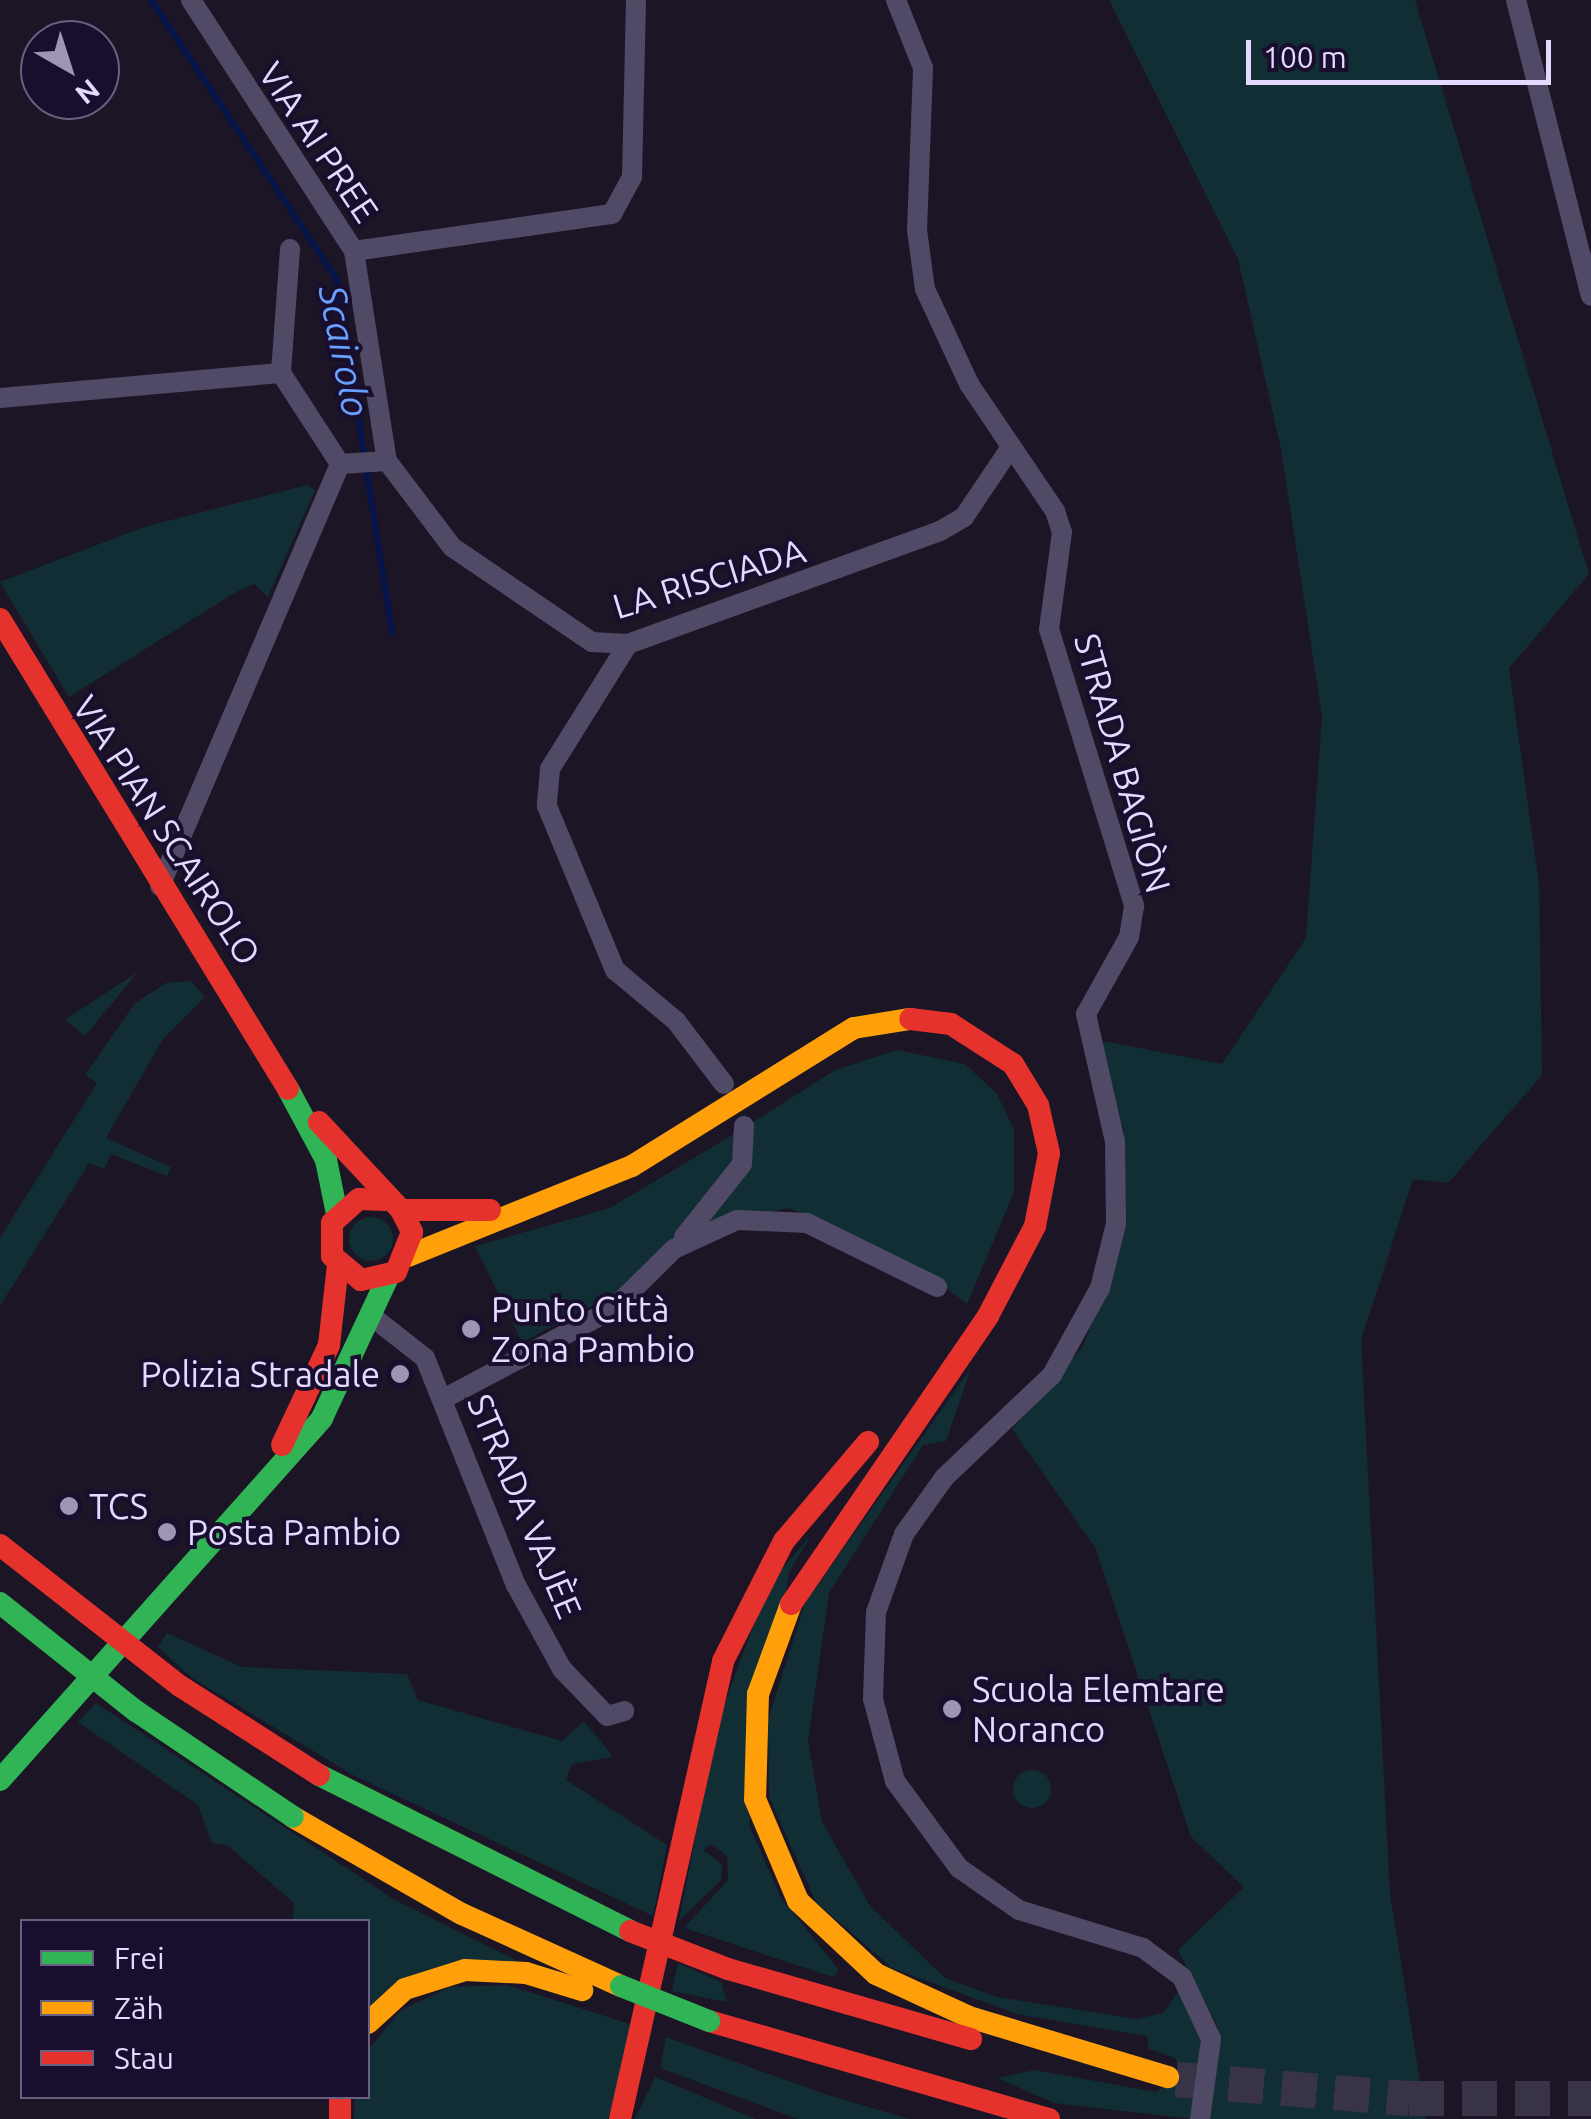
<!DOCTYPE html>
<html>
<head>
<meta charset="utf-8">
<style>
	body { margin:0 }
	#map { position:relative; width:1591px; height:2119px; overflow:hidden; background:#1b1526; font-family:Ubuntu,sans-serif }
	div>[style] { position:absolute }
	.green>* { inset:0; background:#122e35 }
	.round { border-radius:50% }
	.stream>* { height:6px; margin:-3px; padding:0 3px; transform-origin:3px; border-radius:3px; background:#07144b }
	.highway-tunnel>* { height:35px; margin-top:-17.5px; transform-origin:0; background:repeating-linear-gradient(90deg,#393347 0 35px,transparent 0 53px) }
	.street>* { height:20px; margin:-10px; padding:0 10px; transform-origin:10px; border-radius:10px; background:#504a67 }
	.fast>* { height:22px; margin:-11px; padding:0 11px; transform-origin:11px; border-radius:11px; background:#30b455 }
	.slow>* { height:22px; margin:-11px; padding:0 11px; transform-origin:11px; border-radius:11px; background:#ff9f0a }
	.jam>* { height:22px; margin:-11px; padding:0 11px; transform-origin:11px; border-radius:11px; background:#e5322d }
	.fast-bridge>* { height:22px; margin:-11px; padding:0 11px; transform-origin:11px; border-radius:11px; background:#30b455 }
	.jam-bridge>* { height:22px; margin:-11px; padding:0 11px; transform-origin:11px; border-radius:11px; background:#e5322d }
	.dots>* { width:28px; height:28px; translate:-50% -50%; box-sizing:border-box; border:5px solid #190e2d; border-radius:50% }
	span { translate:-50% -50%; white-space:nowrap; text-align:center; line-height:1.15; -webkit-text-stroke:8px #190e2d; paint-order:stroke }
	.street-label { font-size:35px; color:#e4daff }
	.poi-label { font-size:35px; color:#e4daff }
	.left { translate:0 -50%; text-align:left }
	.right { translate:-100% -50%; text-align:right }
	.water-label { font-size:38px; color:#68a0ff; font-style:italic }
	.legend { position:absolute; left:20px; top:1919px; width:350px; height:180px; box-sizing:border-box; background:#190e2d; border:2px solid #6a6081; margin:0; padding:12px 18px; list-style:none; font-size:30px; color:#e4daff }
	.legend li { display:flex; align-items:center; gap:20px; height:50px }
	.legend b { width:50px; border:2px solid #6a6081 }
	.north { position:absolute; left:20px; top:20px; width:100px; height:100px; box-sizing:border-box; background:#190e2d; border:2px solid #6a6081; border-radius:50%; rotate:141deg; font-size:28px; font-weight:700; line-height:40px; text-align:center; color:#e4daff }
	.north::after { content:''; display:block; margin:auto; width:35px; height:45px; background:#9e95b3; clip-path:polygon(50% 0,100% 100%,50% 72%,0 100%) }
	.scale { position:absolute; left:1246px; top:40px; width:305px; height:45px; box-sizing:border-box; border:5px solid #e4daff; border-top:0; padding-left:12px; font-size:30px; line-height:35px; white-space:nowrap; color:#e4daff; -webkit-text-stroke:8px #190e2d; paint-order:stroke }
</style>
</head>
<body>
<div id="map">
	<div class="green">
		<div style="clip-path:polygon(1109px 0,1415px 0,1589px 574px,1509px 668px,1539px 884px,1542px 1075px,1448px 1183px,1413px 1179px,1361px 1340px,1390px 1894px,1426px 2119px,1209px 2119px,1218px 2028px,1178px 1950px,1244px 1887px,1191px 1837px,1096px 1549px,1012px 1429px,1084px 1345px,1124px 1230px,1124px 1131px,1098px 1040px,1222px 1064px,1306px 938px,1322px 716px,1281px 449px,1238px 259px)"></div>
		<div style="clip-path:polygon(307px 485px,315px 490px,268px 597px,254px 584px,236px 592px,69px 697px,0 582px,144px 527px)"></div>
		<div style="clip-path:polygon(138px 972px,85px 1036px,65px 1020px,69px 1017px)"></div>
		<div style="clip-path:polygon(191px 981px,205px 997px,163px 1039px,106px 1138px,171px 1167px,167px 1176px,111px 1154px,104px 1169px,89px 1163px,0 1306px,0 1238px,97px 1083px,85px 1075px,135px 1003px,166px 983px)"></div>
		<div style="clip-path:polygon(897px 1050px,965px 1064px,997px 1094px,1014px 1130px,1014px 1192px,967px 1304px,920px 1268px,789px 1208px,699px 1228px,750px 1164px,752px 1123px,835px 1070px)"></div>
		<div style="clip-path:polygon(739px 1131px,730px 1174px,638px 1282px,522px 1342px,475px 1246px,610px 1208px)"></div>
		<div class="round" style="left:349px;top:1217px;width:44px;height:44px"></div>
		<div style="clip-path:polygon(971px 1368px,946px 1441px,923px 1445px,829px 1593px,808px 1741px,822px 1822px,870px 1906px,945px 1978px,997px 1997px,1136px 2019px,1163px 2013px,1180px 1989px,1201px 2034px,1192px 2119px,1054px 2103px,997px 2078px,1035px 2070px,1156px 2092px,1183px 2072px,1175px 2058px,1149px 2049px,1147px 2036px,1017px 2014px,892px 1968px,816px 1902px,769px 1797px,768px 1720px,805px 1603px)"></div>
		<div style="clip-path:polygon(812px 1534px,789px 1572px,749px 1825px,781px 1898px,839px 1970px,833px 1977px,684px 1928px,728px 1880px,727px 1856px,712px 1844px,703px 1850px,722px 1864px,721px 1880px,679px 1921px,718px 1721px,769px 1584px)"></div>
		<div style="clip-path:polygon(167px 1633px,242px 1667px,407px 1674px,418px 1700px,562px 1741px,584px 1721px,613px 1757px,572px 1764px,566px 1780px,667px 1845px,653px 1916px,353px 1775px,192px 1678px,158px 1647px)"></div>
		<div style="clip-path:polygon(96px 1703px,395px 1900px,518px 1961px,368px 2008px,368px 1922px,293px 1921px,294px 1903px,227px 1845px,212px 1843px,198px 1805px,78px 1722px)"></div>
		<div class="round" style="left:1013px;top:1770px;width:38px;height:38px"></div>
		<div style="clip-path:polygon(678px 1963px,721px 1982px,727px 2002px,672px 1991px)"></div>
		<div style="clip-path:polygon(507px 1985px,633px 2025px,608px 2119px,354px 2119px,355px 2097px,368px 2096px,369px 2049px,401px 2010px,450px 1987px)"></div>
		<div style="clip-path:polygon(666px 2037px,825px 2094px,909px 2119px,798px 2119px,660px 2068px)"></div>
		<div style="clip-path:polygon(655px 2077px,756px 2119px,635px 2119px)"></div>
	</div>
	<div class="stream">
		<div style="left:151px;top:0;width:334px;rotate:56.4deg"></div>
		<div style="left:336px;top:278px;width:359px;rotate:81deg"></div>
	</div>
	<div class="highway-tunnel">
		<div style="left:1176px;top:2079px;width:234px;rotate:4.7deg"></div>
		<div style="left:1409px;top:2098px;width:182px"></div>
	</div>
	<div class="street">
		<div style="left:191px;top:0;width:299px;rotate:57deg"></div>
		<div style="left:354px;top:251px;width:213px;rotate:81.1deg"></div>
		<div style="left:896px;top:0;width:73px;rotate:68.3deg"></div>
		<div style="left:923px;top:68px;width:162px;rotate:92.1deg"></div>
		<div style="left:917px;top:230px;width:60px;rotate:82.3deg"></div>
		<div style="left:925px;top:289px;width:105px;rotate:65.1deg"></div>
		<div style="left:969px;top:384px;width:153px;rotate:55.9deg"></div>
		<div style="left:1055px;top:511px;width:22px;rotate:72deg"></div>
		<div style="left:1062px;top:532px;width:98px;rotate:97.6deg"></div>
		<div style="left:1049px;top:629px;width:290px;rotate:72.9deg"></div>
		<div style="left:1134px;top:906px;width:31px;rotate:99deg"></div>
		<div style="left:1129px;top:937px;width:88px;rotate:119.2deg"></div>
		<div style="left:1086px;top:1014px;width:131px;rotate:77.2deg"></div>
		<div style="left:1115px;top:1142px;width:82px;rotate:89.3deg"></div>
		<div style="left:1116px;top:1224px;width:66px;rotate:104deg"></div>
		<div style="left:1100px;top:1288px;width:99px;rotate:118.9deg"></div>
		<div style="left:1052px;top:1375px;width:149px;rotate:136.4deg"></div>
		<div style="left:944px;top:1478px;width:69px;rotate:125.5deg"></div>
		<div style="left:904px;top:1534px;width:83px;rotate:109.7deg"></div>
		<div style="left:876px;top:1612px;width:87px;rotate:92deg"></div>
		<div style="left:873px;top:1699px;width:85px;rotate:75deg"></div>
		<div style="left:895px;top:1781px;width:108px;rotate:53.7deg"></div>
		<div style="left:959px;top:1868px;width:73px;rotate:35deg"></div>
		<div style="left:1019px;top:1910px;width:130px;rotate:17deg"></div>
		<div style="left:1143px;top:1948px;width:49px;rotate:36.6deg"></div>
		<div style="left:1182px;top:1977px;width:68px;rotate:64.9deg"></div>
		<div style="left:1211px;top:2039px;width:81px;rotate:97.8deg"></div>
		<div style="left:1516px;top:0;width:305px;rotate:75.8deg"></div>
		<div style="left:290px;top:249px;width:124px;rotate:94.2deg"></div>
		<div style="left:281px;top:373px;width:108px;rotate:57deg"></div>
		<div style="left:354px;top:251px;width:261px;rotate:-8.2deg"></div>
		<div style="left:612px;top:214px;width:42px;rotate:-61.6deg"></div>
		<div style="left:632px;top:177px;width:177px;rotate:-88.7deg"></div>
		<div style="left:0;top:398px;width:282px;rotate:-5.1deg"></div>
		<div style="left:387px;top:461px;width:108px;rotate:52.9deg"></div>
		<div style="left:452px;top:547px;width:169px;rotate:34.2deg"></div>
		<div style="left:592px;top:642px;width:36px;rotate:3deg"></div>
		<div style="left:628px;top:644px;width:332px;rotate:-19.9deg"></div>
		<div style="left:940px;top:531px;width:28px;rotate:-30deg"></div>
		<div style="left:964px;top:517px;width:84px;rotate:-56.1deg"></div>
		<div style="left:340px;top:464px;width:47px;rotate:-3.7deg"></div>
		<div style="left:628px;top:644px;width:147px;rotate:122deg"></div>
		<div style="left:550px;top:769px;width:37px;rotate:95deg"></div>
		<div style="left:547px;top:806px;width:178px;rotate:67.5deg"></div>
		<div style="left:615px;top:970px;width:80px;rotate:39.9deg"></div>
		<div style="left:676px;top:1021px;width:79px;rotate:52.7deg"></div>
		<div style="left:160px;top:886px;width:459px;rotate:-66.9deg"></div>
		<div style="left:684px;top:1237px;width:93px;rotate:-51.5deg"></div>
		<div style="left:742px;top:1164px;width:38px;rotate:-87deg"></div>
		<div style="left:370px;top:1315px;width:70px;rotate:38deg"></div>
		<div style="left:425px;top:1358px;width:245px;rotate:68.2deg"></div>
		<div style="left:516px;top:1585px;width:96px;rotate:61.3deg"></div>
		<div style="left:562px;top:1669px;width:65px;rotate:46.2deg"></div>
		<div style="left:607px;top:1716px;width:18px;rotate:-16deg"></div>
		<div style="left:445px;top:1398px;width:190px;rotate:-27.9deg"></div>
		<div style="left:613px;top:1309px;width:86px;rotate:-44.5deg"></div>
		<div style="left:674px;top:1249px;width:69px;rotate:-24.7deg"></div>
		<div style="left:737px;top:1220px;width:70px;rotate:2.5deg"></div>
		<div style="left:807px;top:1223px;width:145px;rotate:26.2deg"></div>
	</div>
	<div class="fast">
		<div style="left:288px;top:1089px;width:81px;rotate:61.8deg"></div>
		<div style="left:326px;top:1160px;width:55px;rotate:78.5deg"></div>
		<div style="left:319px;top:1775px;width:348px;rotate:26.6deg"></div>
		<div style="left:0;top:1780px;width:484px;rotate:-48.3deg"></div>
		<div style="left:322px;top:1418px;width:156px;rotate:-64.9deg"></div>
	</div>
	<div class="slow">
		<div style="left:408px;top:1256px;width:241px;rotate:-21.9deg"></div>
		<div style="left:632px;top:1166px;width:261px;rotate:-31.9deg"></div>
		<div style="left:854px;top:1028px;width:57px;rotate:-9.1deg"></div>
		<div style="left:791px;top:1604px;width:96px;rotate:110.1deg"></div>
		<div style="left:758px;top:1694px;width:105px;rotate:91.6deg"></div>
		<div style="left:755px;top:1799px;width:111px;rotate:67.1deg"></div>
		<div style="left:798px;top:1901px;width:107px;rotate:43.1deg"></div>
		<div style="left:876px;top:1974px;width:102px;rotate:24.8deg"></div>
		<div style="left:969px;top:2017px;width:208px;rotate:16.8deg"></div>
		<div style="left:293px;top:1817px;width:195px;rotate:29.9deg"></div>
		<div style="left:462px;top:1914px;width:175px;rotate:24.4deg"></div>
		<div style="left:368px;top:2023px;width:50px;rotate:-42.6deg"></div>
		<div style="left:405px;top:1989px;width:63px;rotate:-17.6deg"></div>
		<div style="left:465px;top:1970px;width:61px;rotate:2.8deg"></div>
		<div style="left:526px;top:1973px;width:59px;rotate:16.9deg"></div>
	</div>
	<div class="jam">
		<div style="left:0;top:619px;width:551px;rotate:58.5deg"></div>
		<div style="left:319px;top:1122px;width:120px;rotate:47deg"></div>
		<div style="left:401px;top:1210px;width:25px;rotate:63deg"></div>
		<div style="left:412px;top:1232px;width:43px;rotate:111.8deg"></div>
		<div style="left:396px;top:1272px;width:36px;rotate:167deg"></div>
		<div style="left:361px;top:1280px;width:38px;rotate:-140deg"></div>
		<div style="left:332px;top:1256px;width:33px;rotate:-90deg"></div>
		<div style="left:332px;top:1223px;width:36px;rotate:-42deg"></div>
		<div style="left:359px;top:1199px;width:26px;rotate:2deg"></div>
		<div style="left:401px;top:1210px;width:89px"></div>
		<div style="left:282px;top:1445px;width:110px;rotate:-64.8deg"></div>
		<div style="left:329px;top:1345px;width:81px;rotate:-83.6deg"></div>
		<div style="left:791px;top:1604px;width:349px;rotate:-55.6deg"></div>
		<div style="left:988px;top:1316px;width:102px;rotate:-62.4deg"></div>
		<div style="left:1035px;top:1226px;width:74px;rotate:-79.1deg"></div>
		<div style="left:1049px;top:1153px;width:49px;rotate:-102.9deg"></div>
		<div style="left:1038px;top:1105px;width:48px;rotate:-121.4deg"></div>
		<div style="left:1013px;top:1064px;width:74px;rotate:-147.2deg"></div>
		<div style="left:951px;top:1024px;width:41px;rotate:-173deg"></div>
		<div style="left:728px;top:1969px;width:253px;rotate:16.1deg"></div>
		<div style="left:709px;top:2021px;width:354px;rotate:16.1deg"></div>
		<div style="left:340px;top:2096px;width:23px;rotate:90deg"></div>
		<div style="left:620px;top:2119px;width:469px;rotate:-77.3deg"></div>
		<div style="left:723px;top:1661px;width:135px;rotate:-63.1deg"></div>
		<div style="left:784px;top:1541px;width:130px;rotate:-49.7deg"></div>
	</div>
	<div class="fast-bridge">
		<div style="left:0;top:1603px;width:174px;rotate:38.5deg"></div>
		<div style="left:136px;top:1711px;width:189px;rotate:34deg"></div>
		<div style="left:621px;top:1986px;width:95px;rotate:21.7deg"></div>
	</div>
	<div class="jam-bridge">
		<div style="left:0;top:1545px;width:229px;rotate:38.1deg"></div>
		<div style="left:180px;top:1686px;width:165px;rotate:32.6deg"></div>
		<div style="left:630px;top:1931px;width:105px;rotate:21.2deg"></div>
	</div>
	<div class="dots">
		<div style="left:471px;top:1329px;background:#9e95b3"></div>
		<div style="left:400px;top:1374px;background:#9e95b3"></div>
		<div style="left:69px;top:1506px;background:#9e95b3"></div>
		<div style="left:167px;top:1532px;background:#9e95b3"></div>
		<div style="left:952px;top:1709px;background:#9e95b3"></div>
	</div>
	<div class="street-label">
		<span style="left:319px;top:142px;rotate:56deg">VIA AI PREE</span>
		<span style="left:709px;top:578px;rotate:-17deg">LA RISCIADA</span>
		<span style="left:1123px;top:763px;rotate:74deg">STRADA BAGIÒN</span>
		<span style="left:167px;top:830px;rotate:57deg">VIA PIAN SCAIROLO</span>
		<span style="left:525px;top:1506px;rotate:67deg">STRADA VAJÈE</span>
	</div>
	<div class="poi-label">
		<span class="left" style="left:491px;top:1329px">Punto Città<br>Zona Pambio</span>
		<span class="right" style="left:380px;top:1374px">Polizia Stradale</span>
		<span class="left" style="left:89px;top:1506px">TCS</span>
		<span class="left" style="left:187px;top:1532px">Posta Pambio</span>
		<span class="left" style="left:972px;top:1709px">Scuola Elemtare<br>Noranco</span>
	</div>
	<div class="water-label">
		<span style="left:344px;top:351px;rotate:79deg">Scairolo</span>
	</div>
	<ul class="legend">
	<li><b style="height:12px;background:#30b455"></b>Frei</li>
	<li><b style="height:12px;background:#ff9f0a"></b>Zäh</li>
	<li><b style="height:12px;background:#e5322d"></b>Stau</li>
	</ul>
	<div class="north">N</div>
	<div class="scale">100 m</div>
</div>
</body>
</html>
